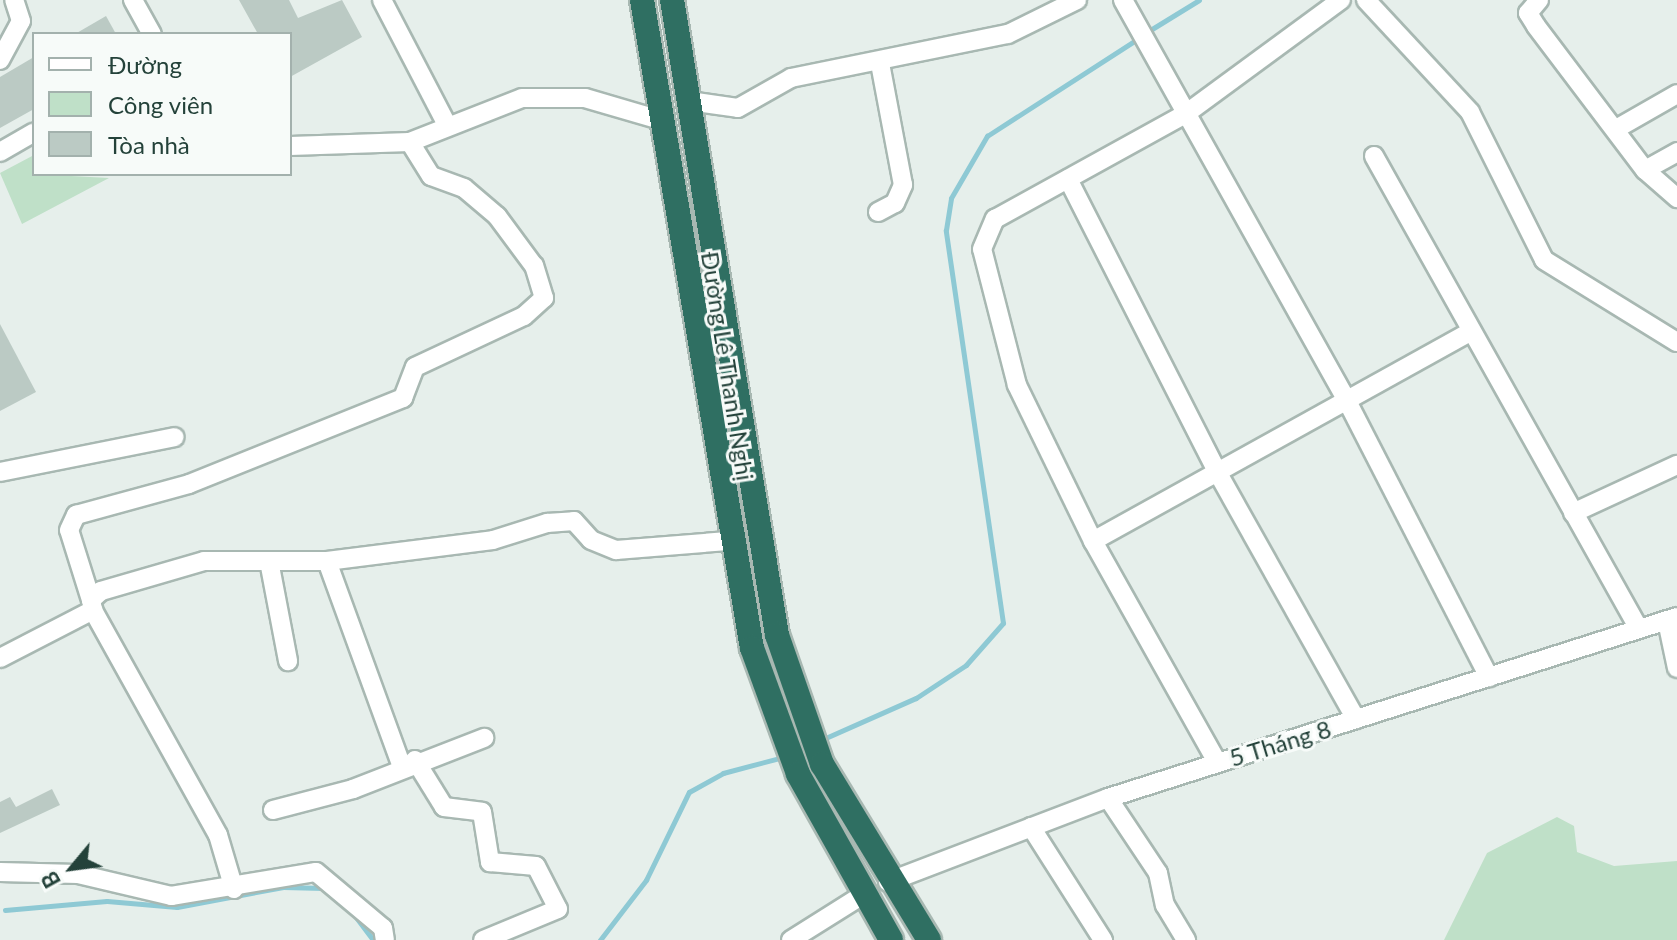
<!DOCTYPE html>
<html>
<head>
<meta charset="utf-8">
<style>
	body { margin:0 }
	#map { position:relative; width:1677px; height:940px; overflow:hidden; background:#e6efeb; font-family:Lato,sans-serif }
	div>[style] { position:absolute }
	.green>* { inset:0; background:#bfe0c8 }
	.stream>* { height:5px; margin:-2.5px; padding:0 2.5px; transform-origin:2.5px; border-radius:2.5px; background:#8ec9d4 }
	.building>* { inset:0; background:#bbcac4 }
	.roads { filter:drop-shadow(2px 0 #a8b8b2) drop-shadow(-2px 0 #a8b8b2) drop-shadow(0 2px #a8b8b2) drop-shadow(0 -2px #a8b8b2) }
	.minor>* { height:18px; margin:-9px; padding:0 9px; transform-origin:9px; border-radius:9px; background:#fff }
	.highway>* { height:24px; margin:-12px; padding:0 12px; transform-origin:12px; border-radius:12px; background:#2f6f62 }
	span { translate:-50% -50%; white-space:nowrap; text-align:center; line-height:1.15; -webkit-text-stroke:6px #f7fbf9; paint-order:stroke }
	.street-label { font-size:24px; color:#24423a }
	.legend { position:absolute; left:32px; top:32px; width:260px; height:144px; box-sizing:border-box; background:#f7fbf9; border:2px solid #a3b1ad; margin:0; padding:10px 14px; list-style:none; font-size:24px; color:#24423a }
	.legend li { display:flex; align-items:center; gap:16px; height:40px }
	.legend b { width:40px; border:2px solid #a3b1ad }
	.north { position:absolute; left:32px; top:828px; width:80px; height:80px; -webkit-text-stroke:6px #f7fbf9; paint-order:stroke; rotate:241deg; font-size:22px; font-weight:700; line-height:32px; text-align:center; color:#24423a }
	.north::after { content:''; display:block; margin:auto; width:28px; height:36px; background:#24423a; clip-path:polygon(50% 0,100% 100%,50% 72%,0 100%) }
</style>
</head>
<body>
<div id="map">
	<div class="green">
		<div style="clip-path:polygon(34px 155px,34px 174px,109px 178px,22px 224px,0 173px)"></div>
		<div style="clip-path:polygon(1557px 817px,1574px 826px,1577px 852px,1614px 866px,1677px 861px,1677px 940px,1444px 940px,1487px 853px)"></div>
	</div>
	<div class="stream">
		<div style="left:1147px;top:32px;width:61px;rotate:-31.6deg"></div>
		<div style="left:821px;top:740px;width:104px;rotate:-23.9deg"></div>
		<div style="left:916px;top:698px;width:60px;rotate:-33.4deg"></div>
		<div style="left:966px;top:665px;width:56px;rotate:-48.6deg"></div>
		<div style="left:1003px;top:623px;width:397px;rotate:-98.3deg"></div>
		<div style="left:946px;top:230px;width:32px;rotate:-81deg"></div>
		<div style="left:951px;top:198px;width:72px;rotate:-59.9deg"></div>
		<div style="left:987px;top:136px;width:181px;rotate:-32.8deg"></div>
		<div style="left:5px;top:910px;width:102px;rotate:-5deg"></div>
		<div style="left:107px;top:901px;width:70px;rotate:4.9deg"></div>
		<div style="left:177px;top:907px;width:108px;rotate:-10.7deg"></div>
		<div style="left:283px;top:887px;width:41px;rotate:1.4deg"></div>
		<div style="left:355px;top:916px;width:30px;rotate:53deg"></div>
		<div style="left:600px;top:940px;width:76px;rotate:-52.5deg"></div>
		<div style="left:646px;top:880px;width:98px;rotate:-64deg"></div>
		<div style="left:689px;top:792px;width:39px;rotate:-29deg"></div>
		<div style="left:723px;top:773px;width:62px;rotate:-14.9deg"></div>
	</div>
	<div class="building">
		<div style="clip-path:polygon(239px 0,289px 0,298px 18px,342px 0,362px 37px,290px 77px,290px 34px,258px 34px)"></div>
		<div style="clip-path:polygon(106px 16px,116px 34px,75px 34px)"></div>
		<div style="clip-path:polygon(34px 57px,34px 109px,0 128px,0 77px)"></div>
		<div style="clip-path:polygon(0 324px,36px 392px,0 411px)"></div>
		<div style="clip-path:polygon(52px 789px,60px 805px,0 833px,0 802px,10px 797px,16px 807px)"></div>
	</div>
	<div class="roads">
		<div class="minor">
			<div style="left:133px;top:0;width:39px;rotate:61deg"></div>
			<div style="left:382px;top:0;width:139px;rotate:62.5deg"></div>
			<div style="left:1123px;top:0;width:457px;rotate:60.8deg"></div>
			<div style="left:1346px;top:399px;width:313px;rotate:62.8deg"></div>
			<div style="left:1366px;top:0;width:153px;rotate:47.1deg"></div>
			<div style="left:1470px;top:112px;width:165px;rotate:63.4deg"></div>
			<div style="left:1544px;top:260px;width:156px;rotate:31.7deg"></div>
			<div style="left:1539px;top:0;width:17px;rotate:130deg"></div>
			<div style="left:1528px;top:13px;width:15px;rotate:58deg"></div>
			<div style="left:1536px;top:26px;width:181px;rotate:52.9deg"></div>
			<div style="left:1645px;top:170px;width:43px;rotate:41.2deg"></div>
			<div style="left:0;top:60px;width:44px;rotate:-61.7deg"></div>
			<div style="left:21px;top:21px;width:22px;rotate:-108deg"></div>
			<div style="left:689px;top:101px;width:49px;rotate:8.1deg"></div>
			<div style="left:738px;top:108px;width:61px;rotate:-29.5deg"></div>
			<div style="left:791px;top:78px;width:221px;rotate:-11.5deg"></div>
			<div style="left:1008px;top:34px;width:77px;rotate:-26.2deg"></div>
			<div style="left:1616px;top:129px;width:70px;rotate:-29.8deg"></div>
			<div style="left:290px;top:146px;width:120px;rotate:-1.9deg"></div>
			<div style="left:410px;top:142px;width:120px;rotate:-21.4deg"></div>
			<div style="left:522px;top:98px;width:63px"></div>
			<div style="left:585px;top:98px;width:78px;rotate:16.3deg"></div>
			<div style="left:0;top:152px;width:39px;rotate:-30deg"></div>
			<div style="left:1374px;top:156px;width:542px;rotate:60.74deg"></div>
			<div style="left:1645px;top:170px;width:37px;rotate:-29deg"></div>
			<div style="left:1068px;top:179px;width:324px;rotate:63deg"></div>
			<div style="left:1215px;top:468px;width:288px;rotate:60.7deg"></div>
			<div style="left:878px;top:212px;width:19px;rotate:-28deg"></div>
			<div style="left:895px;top:203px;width:20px;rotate:-66deg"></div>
			<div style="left:903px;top:185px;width:124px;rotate:-100.7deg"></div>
			<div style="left:0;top:472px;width:178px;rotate:-11.3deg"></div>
			<div style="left:1573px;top:513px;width:115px;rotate:-24.8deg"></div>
			<div style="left:1093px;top:541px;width:431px;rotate:-29deg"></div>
			<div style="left:269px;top:561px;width:102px;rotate:79.2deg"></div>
			<div style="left:327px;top:561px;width:219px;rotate:70deg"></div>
			<div style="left:91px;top:600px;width:73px;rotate:-107.4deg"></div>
			<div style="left:69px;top:530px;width:17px;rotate:-65deg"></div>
			<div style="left:76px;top:515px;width:117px;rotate:-15.3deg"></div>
			<div style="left:189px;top:484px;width:231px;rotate:-21.9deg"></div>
			<div style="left:403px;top:398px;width:33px;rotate:-69deg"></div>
			<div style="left:415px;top:367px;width:120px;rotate:-25.1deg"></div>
			<div style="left:524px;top:316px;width:27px;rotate:-42deg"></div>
			<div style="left:544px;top:298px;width:34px;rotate:-107deg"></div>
			<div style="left:534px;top:266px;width:62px;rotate:-126.5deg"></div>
			<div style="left:497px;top:216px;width:43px;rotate:-139.7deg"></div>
			<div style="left:464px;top:188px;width:35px;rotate:-160deg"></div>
			<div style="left:431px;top:176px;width:40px;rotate:-122deg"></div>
			<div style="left:1667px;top:621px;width:48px;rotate:78deg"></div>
			<div style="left:0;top:658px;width:105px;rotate:-27.3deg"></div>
			<div style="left:415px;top:760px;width:55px;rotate:58.3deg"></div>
			<div style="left:444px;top:807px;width:38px;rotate:7deg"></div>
			<div style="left:482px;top:812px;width:51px;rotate:80.9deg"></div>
			<div style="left:490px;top:862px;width:46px;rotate:5deg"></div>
			<div style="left:536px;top:866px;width:48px;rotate:62.9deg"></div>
			<div style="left:558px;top:909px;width:81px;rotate:157.5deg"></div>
			<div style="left:1217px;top:762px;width:253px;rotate:-119.3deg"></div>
			<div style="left:1093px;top:541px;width:174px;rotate:-116deg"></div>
			<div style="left:1017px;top:385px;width:140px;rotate:-104.4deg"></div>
			<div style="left:982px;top:249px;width:33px;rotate:-67deg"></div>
			<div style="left:995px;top:219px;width:219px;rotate:-28.9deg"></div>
			<div style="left:1187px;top:113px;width:191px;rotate:-36.3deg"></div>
			<div style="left:1108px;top:798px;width:90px;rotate:56.3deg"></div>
			<div style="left:1158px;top:873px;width:33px;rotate:78deg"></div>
			<div style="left:1165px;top:905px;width:41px;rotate:59deg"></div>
			<div style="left:273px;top:810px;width:83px;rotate:-14.7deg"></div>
			<div style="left:353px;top:789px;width:141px;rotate:-21.3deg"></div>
			<div style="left:1031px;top:827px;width:134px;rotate:57.5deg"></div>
			<div style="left:0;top:872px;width:78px;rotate:1.5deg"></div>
			<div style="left:78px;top:874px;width:96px;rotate:13.3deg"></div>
			<div style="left:171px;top:896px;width:147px;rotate:-9.4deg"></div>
			<div style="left:316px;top:872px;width:87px;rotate:39.9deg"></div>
			<div style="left:383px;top:928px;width:12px;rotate:81deg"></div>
			<div style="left:888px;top:882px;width:235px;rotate:-20.9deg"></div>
			<div style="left:1108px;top:798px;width:597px;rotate:-17.65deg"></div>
			<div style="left:234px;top:889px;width:56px;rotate:-106.5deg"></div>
			<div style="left:218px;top:835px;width:257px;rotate:-119.1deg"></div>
			<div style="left:93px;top:610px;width:10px;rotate:-101deg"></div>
			<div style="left:91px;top:600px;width:13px;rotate:-42deg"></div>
			<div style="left:101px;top:591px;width:107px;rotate:-16.2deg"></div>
			<div style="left:204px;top:561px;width:123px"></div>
			<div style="left:327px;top:561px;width:167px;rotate:-7.2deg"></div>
			<div style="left:493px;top:540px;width:57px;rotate:-17.5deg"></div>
			<div style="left:547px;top:523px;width:27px;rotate:-4deg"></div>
			<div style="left:574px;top:521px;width:25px;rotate:48deg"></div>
			<div style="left:591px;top:540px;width:27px;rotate:22deg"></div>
			<div style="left:616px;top:550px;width:112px;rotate:-4.6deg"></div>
			<div style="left:791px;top:940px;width:83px;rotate:-32.2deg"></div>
		</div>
		<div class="highway">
			<div style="left:642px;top:0;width:657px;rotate:80.37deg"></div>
			<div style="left:752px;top:648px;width:134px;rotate:69.9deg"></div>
			<div style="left:798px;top:774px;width:190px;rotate:60.7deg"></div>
			<div style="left:672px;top:0;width:644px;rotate:80.61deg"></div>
			<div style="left:777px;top:635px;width:137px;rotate:70.8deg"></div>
			<div style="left:822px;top:764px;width:206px;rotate:58.7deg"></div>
		</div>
	</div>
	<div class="street-label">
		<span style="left:728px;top:366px;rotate:81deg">Đường Lê Thanh Nghị</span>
		<span style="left:1280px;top:743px;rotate:-17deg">5 Tháng 8</span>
	</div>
	<ul class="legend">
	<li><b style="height:10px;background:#fff"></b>Đường</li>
	<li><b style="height:22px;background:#bfe0c8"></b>Công viên</li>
	<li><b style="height:22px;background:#bbcac4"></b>Tòa nhà</li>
	</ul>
	<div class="north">B</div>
</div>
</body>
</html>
